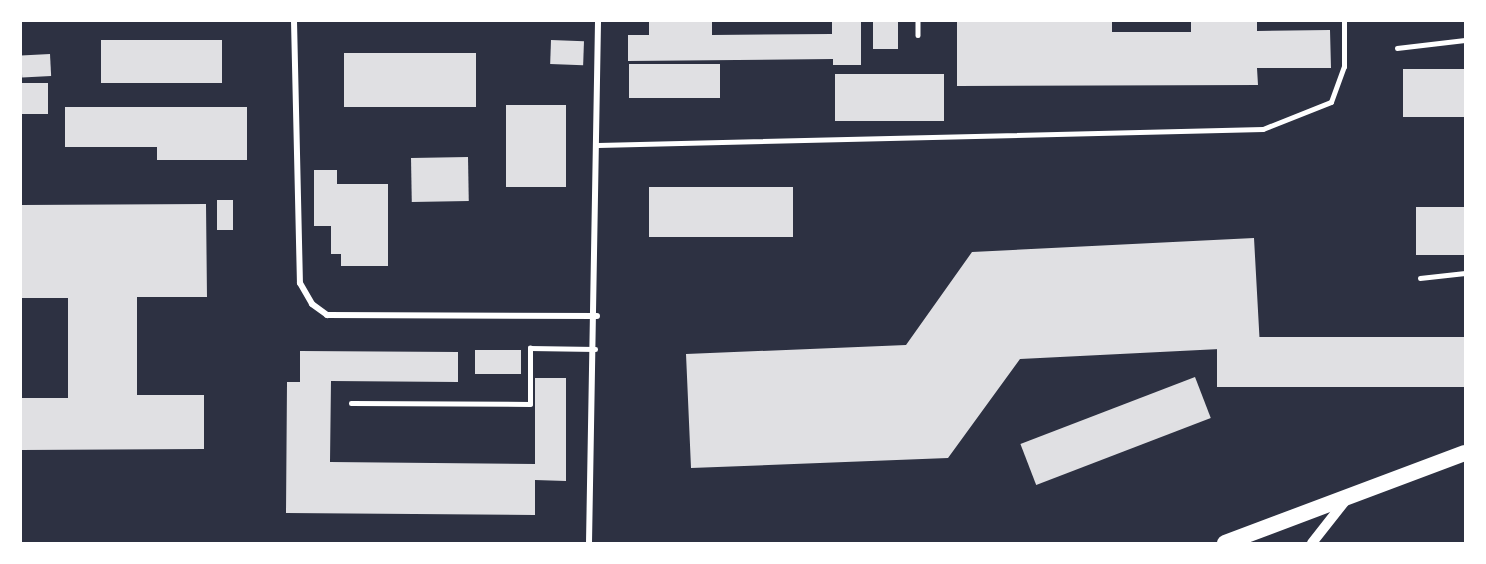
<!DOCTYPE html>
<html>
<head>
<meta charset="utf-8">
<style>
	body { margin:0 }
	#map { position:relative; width:1486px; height:564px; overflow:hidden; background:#2d3142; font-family:Commissioner,sans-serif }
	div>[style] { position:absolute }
	.building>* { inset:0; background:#e0e0e3; transform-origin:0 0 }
	.service>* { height:4.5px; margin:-2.25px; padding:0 2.25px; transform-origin:2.25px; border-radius:2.25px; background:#fff }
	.minor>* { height:6px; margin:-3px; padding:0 3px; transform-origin:3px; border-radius:3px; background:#fff }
	.tertiary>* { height:10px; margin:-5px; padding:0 5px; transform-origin:5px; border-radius:5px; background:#fff }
	.trunk>* { height:16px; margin:-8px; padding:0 8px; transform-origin:8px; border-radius:8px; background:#fff }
	span { translate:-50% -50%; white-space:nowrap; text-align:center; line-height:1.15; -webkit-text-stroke:4.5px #fff; paint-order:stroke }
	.frame { position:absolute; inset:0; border:22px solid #fff; pointer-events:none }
</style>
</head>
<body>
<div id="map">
	<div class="building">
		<div style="clip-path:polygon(649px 21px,712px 21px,712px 35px,832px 34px,832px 21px,861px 21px,861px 65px,833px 65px,833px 59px,628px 61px,628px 35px,649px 35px)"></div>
		<div style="left:873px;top:21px;width:25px;height:28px"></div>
		<div style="clip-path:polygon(957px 21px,1112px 21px,1112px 32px,1191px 32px,1191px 21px,1257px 21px,1257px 31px,1330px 30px,1331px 68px,1257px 68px,1258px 85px,957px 86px)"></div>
		<div style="left:101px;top:40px;width:121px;height:43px"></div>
		<div style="left:551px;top:40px;width:33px;height:24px;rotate:2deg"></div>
		<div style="left:344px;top:53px;width:132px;height:54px"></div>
		<div style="left:50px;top:54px;width:22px;height:29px;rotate:87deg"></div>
		<div style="left:720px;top:64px;width:34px;height:91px;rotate:90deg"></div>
		<div style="left:1465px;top:69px;width:48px;height:62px;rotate:90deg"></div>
		<div style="left:944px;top:74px;width:47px;height:109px;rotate:90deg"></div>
		<div style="left:21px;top:83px;width:27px;height:31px"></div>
		<div style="left:506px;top:105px;width:60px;height:82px"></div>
		<div style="clip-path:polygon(65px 107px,247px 107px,247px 160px,157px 160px,157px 147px,65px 147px)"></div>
		<div style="left:468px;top:157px;width:44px;height:57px;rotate:89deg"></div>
		<div style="clip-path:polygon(314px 170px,337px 170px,337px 184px,388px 184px,388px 266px,341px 266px,341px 254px,331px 254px,331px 226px,314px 226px)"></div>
		<div style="left:649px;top:187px;width:144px;height:50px"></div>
		<div style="left:217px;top:200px;width:16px;height:30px"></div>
		<div style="clip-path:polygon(206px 204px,207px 297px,137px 297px,137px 395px,204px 395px,204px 449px,21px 450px,21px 398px,68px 398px,68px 298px,21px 298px,21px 205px)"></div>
		<div style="left:1465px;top:207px;width:48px;height:49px;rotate:90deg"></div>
		<div style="clip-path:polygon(1254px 238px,1260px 347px,1020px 359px,948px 458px,691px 468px,686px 354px,906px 345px,972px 252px)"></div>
		<div style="left:1465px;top:337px;width:50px;height:248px;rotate:90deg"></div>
		<div style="left:475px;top:350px;width:46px;height:24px"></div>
		<div style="clip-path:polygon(300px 351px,458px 352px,458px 382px,331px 381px,330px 462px,535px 464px,535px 378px,566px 378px,566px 481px,535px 480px,535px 515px,286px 513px,287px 382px,300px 382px)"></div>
		<div style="left:1195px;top:377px;width:44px;height:187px;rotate:69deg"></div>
	</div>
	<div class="service">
		<div style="left:918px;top:21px;width:14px;rotate:90deg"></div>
		<div style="left:1397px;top:48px;width:68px;rotate:-6.7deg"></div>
		<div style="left:598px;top:145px;width:665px;rotate:-1.38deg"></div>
		<div style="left:1263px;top:129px;width:73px;rotate:-21.7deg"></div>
		<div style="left:1331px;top:102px;width:37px;rotate:-70deg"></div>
		<div style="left:1344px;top:67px;width:46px;rotate:-90deg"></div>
		<div style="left:1420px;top:278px;width:45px;rotate:-6.3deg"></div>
		<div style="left:351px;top:403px;width:179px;rotate:0.3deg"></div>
		<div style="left:530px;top:404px;width:56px;rotate:-90deg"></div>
		<div style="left:530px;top:348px;width:65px;rotate:0.9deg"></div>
	</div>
	<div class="minor">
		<div style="left:294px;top:21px;width:262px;rotate:88.7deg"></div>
		<div style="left:300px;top:283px;width:24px;rotate:60deg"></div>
		<div style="left:312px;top:304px;width:19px;rotate:36deg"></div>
		<div style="left:327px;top:315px;width:270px;rotate:0.2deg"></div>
		<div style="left:589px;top:543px;width:522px;rotate:-89.01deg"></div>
	</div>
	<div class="tertiary">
		<div style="left:1312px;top:543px;width:53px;rotate:-51.8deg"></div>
	</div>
	<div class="trunk">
		<div style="left:1225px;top:543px;width:256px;rotate:-20.6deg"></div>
	</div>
	<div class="frame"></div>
</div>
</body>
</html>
